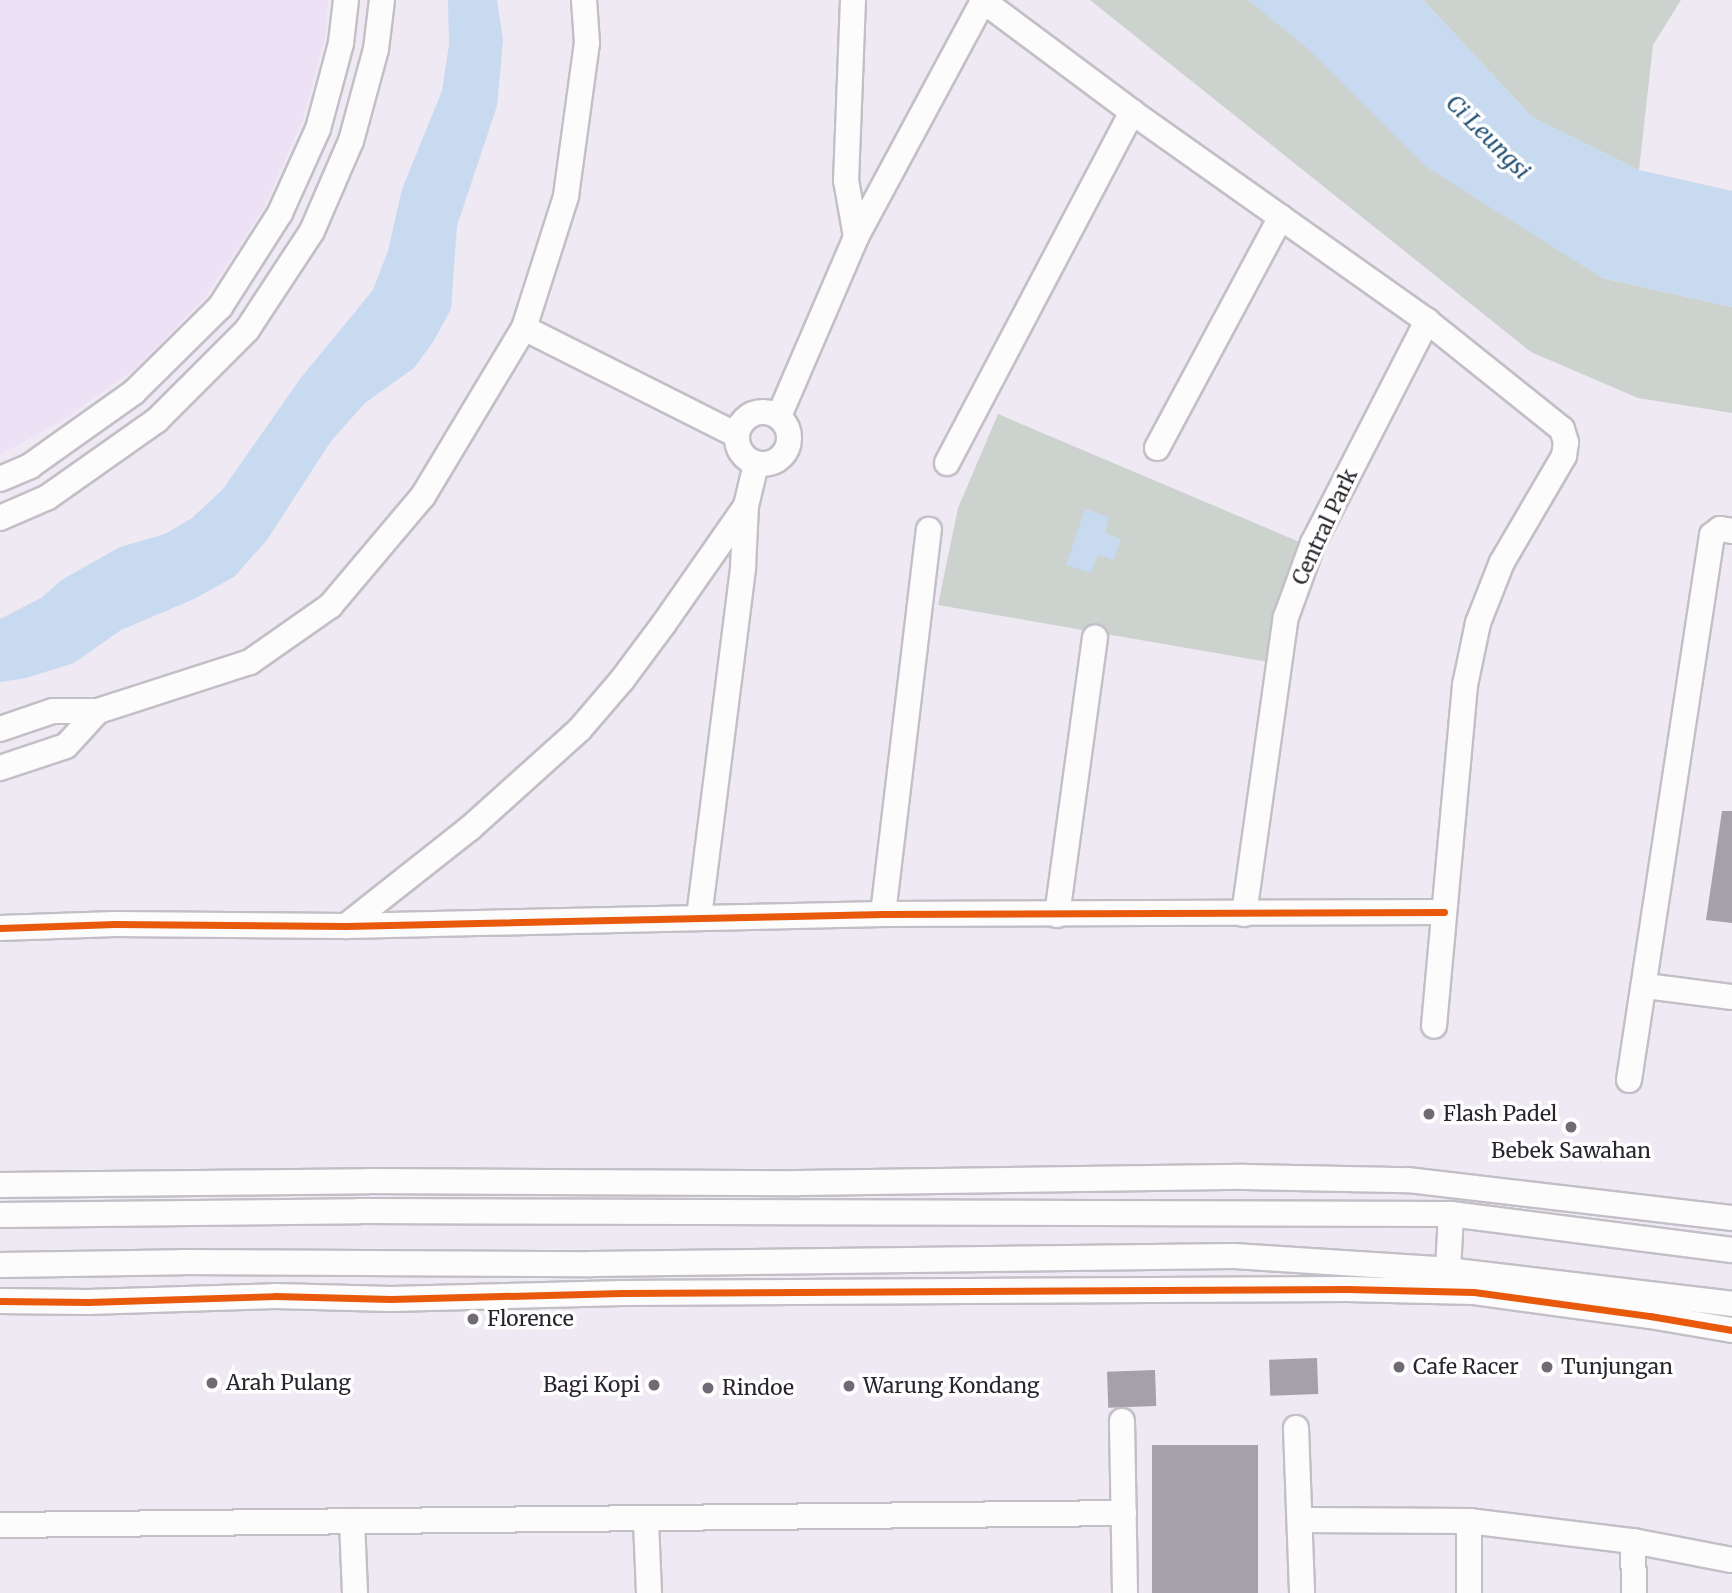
<!DOCTYPE html>
<html>
<head>
<meta charset="utf-8">
<style>
	body { margin:0 }
	#map { position:relative; width:1732px; height:1593px; overflow:hidden; background:#efe9f4; font-family:Merriweather,serif }
	div>[style] { position:absolute }
	.built>* { inset:0; background:#ece1f5 }
	.green>* { inset:0; background:#ccd2ce }
	.water>* { inset:0; background:#c7daf0 }
	.building>* { inset:0; background:#a6a0aa; transform-origin:0 0 }
	.roads { filter:drop-shadow(2px 0 #c3bfc7) drop-shadow(-2px 0 #c3bfc7) drop-shadow(0 2px #c3bfc7) drop-shadow(0 -2px #c3bfc7) }
	.minor>* { height:24px; margin:-12px; padding:0 12px; transform-origin:12px; border-radius:12px; background:#fdfcfd }
	.minor>.ring { margin:-12px; padding:0; box-sizing:content-box; background:none; border:24px solid #fdfcfd; border-radius:50% }
	.cycleway>* { height:7px; margin:-3.5px; padding:0 3.5px; transform-origin:3.5px; border-radius:3.5px; background:#e8590c }
	.dots>* { width:19px; height:19px; translate:-50% -50%; box-sizing:border-box; border:4px solid #fff; border-radius:50% }
	span { translate:-50% -50%; white-space:nowrap; text-align:center; line-height:1.15; -webkit-text-stroke:7px #fff; paint-order:stroke }
	.street-label { font-size:21px; color:#2a252d }
	.poi-label { font-size:21px; color:#2a252d }
	.left { translate:0 -50%; text-align:left }
	.right { translate:-100% -50%; text-align:right }
	.water-label { font-size:23px; color:#245276; font-style:italic }
</style>
</head>
<body>
<div id="map">
	<div class="built">
		<div style="clip-path:polygon(0 0,328px 0,325px 38px,302px 121px,262px 211px,203px 300px,137px 367px,61px 421px,0 455px)"></div>
	</div>
	<div class="green">
		<div style="clip-path:polygon(1090px 0,1248px 0,1602px 278px,1732px 307px,1732px 413px,1638px 398px,1531px 352px)"></div>
		<div style="clip-path:polygon(1423px 0,1681px 0,1653px 45px,1639px 170px,1532px 117px)"></div>
		<div style="clip-path:polygon(998px 414px,1309px 546px,1268px 662px,938px 605px,958px 508px)"></div>
	</div>
	<div class="water">
		<div style="clip-path:polygon(448px 0,497px 0,503px 40px,497px 106px,457px 226px,451px 309px,433px 342px,414px 368px,365px 403px,331px 441px,267px 540px,234px 577px,194px 599px,121px 630px,74px 663px,26px 678px,0 682px,0 619px,41px 598px,63px 579px,120px 547px,165px 534px,192px 518px,223px 489px,300px 379px,373px 290px,388px 251px,402px 189px,442px 91px,449px 45px)"></div>
		<div style="clip-path:polygon(1248px 0,1423px 0,1532px 117px,1639px 170px,1732px 191px,1732px 307px,1602px 278px,1425px 166px,1308px 49px)"></div>
		<div style="clip-path:polygon(1085px 509px,1109px 517px,1105px 533px,1121px 539px,1114px 560px,1098px 555px,1091px 573px,1066px 565px)"></div>
	</div>
	<div class="building">
		<div style="clip-path:polygon(1722px 811px,1732px 811px,1732px 923px,1706px 920px)"></div>
		<div style="left:1317px;top:1358px;width:36px;height:48px;rotate:88deg"></div>
		<div style="left:1155px;top:1370px;width:36px;height:48px;rotate:88deg"></div>
		<div style="left:1258px;top:1445px;width:148px;height:106px;rotate:90deg"></div>
	</div>
	<div class="roads">
		<div class="minor">
			<div style="left:853px;top:0;width:180px;rotate:92.2deg"></div>
			<div style="left:846px;top:180px;width:58px;rotate:80deg"></div>
			<div style="left:982px;top:0;width:187px;rotate:36.7deg"></div>
			<div style="left:1132px;top:112px;width:362px;rotate:35.3deg"></div>
			<div style="left:1427px;top:321px;width:173px;rotate:38.7deg"></div>
			<div style="left:1562px;top:429px;width:14px;rotate:73deg"></div>
			<div style="left:1566px;top:442px;width:14px;rotate:98deg"></div>
			<div style="left:1564px;top:456px;width:123px;rotate:120.3deg"></div>
			<div style="left:1502px;top:562px;width:66px;rotate:111.5deg"></div>
			<div style="left:1478px;top:623px;width:63px;rotate:101.8deg"></div>
			<div style="left:1465px;top:685px;width:342px;rotate:95.2deg"></div>
			<div style="left:524px;top:328px;width:238px;rotate:26.7deg"></div>
			<div class="ring" style="left:737px;top:412px;width:28px;height:28px"></div>
			<div style="left:779px;top:416px;width:195px;rotate:-66.7deg"></div>
			<div style="left:856px;top:237px;width:268px;rotate:-61.7deg"></div>
			<div style="left:1157px;top:448px;width:262px;rotate:-61.8deg"></div>
			<div style="left:947px;top:463px;width:397px;rotate:-62.2deg"></div>
			<div style="left:0;top:479px;width:33px;rotate:-23deg"></div>
			<div style="left:30px;top:466px;width:128px;rotate:-35.4deg"></div>
			<div style="left:134px;top:392px;width:121px;rotate:-44.7deg"></div>
			<div style="left:220px;top:307px;width:112px;rotate:-57.4deg"></div>
			<div style="left:280px;top:213px;width:92px;rotate:-65.7deg"></div>
			<div style="left:318px;top:129px;width:89px;rotate:-75deg"></div>
			<div style="left:341px;top:43px;width:43px;rotate:-83.4deg"></div>
			<div style="left:0;top:518px;width:52px;rotate:-23.6deg"></div>
			<div style="left:48px;top:497px;width:133px;rotate:-35.2deg"></div>
			<div style="left:157px;top:420px;width:127px;rotate:-45deg"></div>
			<div style="left:247px;top:330px;width:118px;rotate:-56.7deg"></div>
			<div style="left:312px;top:231px;width:98px;rotate:-66.6deg"></div>
			<div style="left:351px;top:141px;width:95px;rotate:-74.8deg"></div>
			<div style="left:376px;top:49px;width:49px;rotate:-83deg"></div>
			<div style="left:98px;top:711px;width:160px;rotate:-17.9deg"></div>
			<div style="left:250px;top:662px;width:98px;rotate:-35deg"></div>
			<div style="left:330px;top:606px;width:144px;rotate:-49.8deg"></div>
			<div style="left:423px;top:496px;width:196px;rotate:-59deg"></div>
			<div style="left:524px;top:328px;width:139px;rotate:-72.3deg"></div>
			<div style="left:566px;top:196px;width:154px;rotate:-82.2deg"></div>
			<div style="left:587px;top:43px;width:43px;rotate:-94deg"></div>
			<div style="left:0;top:729px;width:56px;rotate:-18.8deg"></div>
			<div style="left:53px;top:711px;width:45px"></div>
			<div style="left:98px;top:711px;width:47px;rotate:132.4deg"></div>
			<div style="left:66px;top:746px;width:70px;rotate:161.6deg"></div>
			<div style="left:883px;top:914px;width:387px;rotate:-83.2deg"></div>
			<div style="left:1244px;top:914px;width:300px;rotate:-82deg"></div>
			<div style="left:1286px;top:617px;width:79px;rotate:-70deg"></div>
			<div style="left:1313px;top:543px;width:250px;rotate:-62.8deg"></div>
			<div style="left:1057px;top:915px;width:280px;rotate:-82.2deg"></div>
			<div style="left:699px;top:917px;width:353px;rotate:-82.8deg"></div>
			<div style="left:743px;top:567px;width:61px;rotate:-87.2deg"></div>
			<div style="left:746px;top:506px;width:43px;rotate:-76.6deg"></div>
			<div style="left:346px;top:926px;width:157px;rotate:-38.3deg"></div>
			<div style="left:469px;top:829px;width:149px;rotate:-42deg"></div>
			<div style="left:580px;top:729px;width:65px;rotate:-49.4deg"></div>
			<div style="left:622px;top:680px;width:69px;rotate:-53.3deg"></div>
			<div style="left:663px;top:625px;width:145px;rotate:-55.1deg"></div>
			<div style="left:0;top:928px;width:115px;rotate:-2deg"></div>
			<div style="left:115px;top:924px;width:231px;rotate:0.5deg"></div>
			<div style="left:346px;top:926px;width:537px;rotate:-1.28deg"></div>
			<div style="left:883px;top:914px;width:561px;rotate:-0.2deg"></div>
			<div style="left:1646px;top:986px;width:87px;rotate:7.3deg"></div>
			<div style="left:1629px;top:1080px;width:551px;rotate:-81.34deg"></div>
			<div style="left:1712px;top:535px;width:10px;rotate:-37deg"></div>
			<div style="left:1720px;top:529px;width:12px;rotate:9deg"></div>
			<div style="left:0;top:1185px;width:369px;rotate:-0.6deg"></div>
			<div style="left:369px;top:1181px;width:429px;rotate:0.3deg"></div>
			<div style="left:798px;top:1183px;width:447px;rotate:-0.8deg"></div>
			<div style="left:1245px;top:1177px;width:163px;rotate:1.1deg"></div>
			<div style="left:1408px;top:1180px;width:326px;rotate:6.7deg"></div>
			<div style="left:0;top:1215px;width:360px;rotate:-0.6deg"></div>
			<div style="left:360px;top:1211px;width:1091px;rotate:0.16deg"></div>
			<div style="left:1451px;top:1214px;width:283px;rotate:7.3deg"></div>
			<div style="left:0;top:1265px;width:182px;rotate:-0.9deg"></div>
			<div style="left:182px;top:1262px;width:409px;rotate:0.3deg"></div>
			<div style="left:591px;top:1264px;width:643px;rotate:-0.71deg"></div>
			<div style="left:1234px;top:1256px;width:214px;rotate:3.7deg"></div>
			<div style="left:1448px;top:1270px;width:286px;rotate:6.8deg"></div>
			<div style="left:1448px;top:1270px;width:56px;rotate:-86.9deg"></div>
			<div style="left:0;top:1301px;width:88px;rotate:0.7deg"></div>
			<div style="left:88px;top:1302px;width:187px;rotate:-1.8deg"></div>
			<div style="left:275px;top:1296px;width:116px;rotate:1.5deg"></div>
			<div style="left:391px;top:1299px;width:231px;rotate:-1.5deg"></div>
			<div style="left:622px;top:1293px;width:725px;rotate:-0.32deg"></div>
			<div style="left:1347px;top:1289px;width:127px;rotate:1.4deg"></div>
			<div style="left:1474px;top:1292px;width:178px;rotate:7.8deg"></div>
			<div style="left:1650px;top:1316px;width:83px;rotate:9.7deg"></div>
			<div style="left:1122px;top:1421px;width:172px;rotate:89deg"></div>
			<div style="left:1296px;top:1428px;width:165px;rotate:87.9deg"></div>
			<div style="left:1301px;top:1520px;width:168px;rotate:0.3deg"></div>
			<div style="left:1469px;top:1521px;width:165px;rotate:7deg"></div>
			<div style="left:1633px;top:1541px;width:101px;rotate:10.9deg"></div>
			<div style="left:352px;top:1521px;width:72px;rotate:87.6deg"></div>
			<div style="left:646px;top:1521px;width:72px;rotate:87.6deg"></div>
			<div style="left:1469px;top:1521px;width:72px;rotate:90deg"></div>
			<div style="left:0;top:1525px;width:1124px;rotate:-0.61deg"></div>
			<div style="left:1633px;top:1541px;width:52px;rotate:88.9deg"></div>
		</div>
	</div>
	<div class="cycleway">
		<div style="left:0;top:928px;width:115px;rotate:-2deg"></div>
		<div style="left:115px;top:924px;width:231px;rotate:0.5deg"></div>
		<div style="left:346px;top:926px;width:537px;rotate:-1.28deg"></div>
		<div style="left:883px;top:914px;width:561px;rotate:-0.2deg"></div>
		<div style="left:0;top:1301px;width:88px;rotate:0.7deg"></div>
		<div style="left:88px;top:1302px;width:187px;rotate:-1.8deg"></div>
		<div style="left:275px;top:1296px;width:116px;rotate:1.5deg"></div>
		<div style="left:391px;top:1299px;width:231px;rotate:-1.5deg"></div>
		<div style="left:622px;top:1293px;width:725px;rotate:-0.32deg"></div>
		<div style="left:1347px;top:1289px;width:127px;rotate:1.4deg"></div>
		<div style="left:1474px;top:1292px;width:178px;rotate:7.8deg"></div>
		<div style="left:1650px;top:1316px;width:83px;rotate:9.7deg"></div>
	</div>
	<div class="dots">
		<div style="left:1429px;top:1114px;background:#6f6a73"></div>
		<div style="left:1571px;top:1127px;background:#6f6a73"></div>
		<div style="left:473px;top:1319px;background:#6f6a73"></div>
		<div style="left:1399px;top:1367px;background:#6f6a73"></div>
		<div style="left:1547px;top:1367px;background:#6f6a73"></div>
		<div style="left:212px;top:1383px;background:#6f6a73"></div>
		<div style="left:654px;top:1385px;background:#6f6a73"></div>
		<div style="left:849px;top:1386px;background:#6f6a73"></div>
		<div style="left:708px;top:1388px;background:#6f6a73"></div>
	</div>
	<div class="street-label">
		<span style="left:1325px;top:527px;rotate:-65deg">Central Park</span>
	</div>
	<div class="poi-label">
		<span class="left" style="left:1443px;top:1114px">Flash Padel</span>
		<span style="left:1571px;top:1151px">Bebek Sawahan</span>
		<span class="left" style="left:487px;top:1319px">Florence</span>
		<span class="left" style="left:1413px;top:1367px">Cafe Racer</span>
		<span class="left" style="left:1561px;top:1367px">Tunjungan</span>
		<span class="left" style="left:226px;top:1383px">Arah Pulang</span>
		<span class="right" style="left:640px;top:1385px">Bagi Kopi</span>
		<span class="left" style="left:863px;top:1386px">Warung Kondang</span>
		<span class="left" style="left:722px;top:1388px">Rindoe</span>
	</div>
	<div class="water-label">
		<span style="left:1488px;top:137px;rotate:45deg">Ci Leungsi</span>
	</div>
</div>
</body>
</html>
